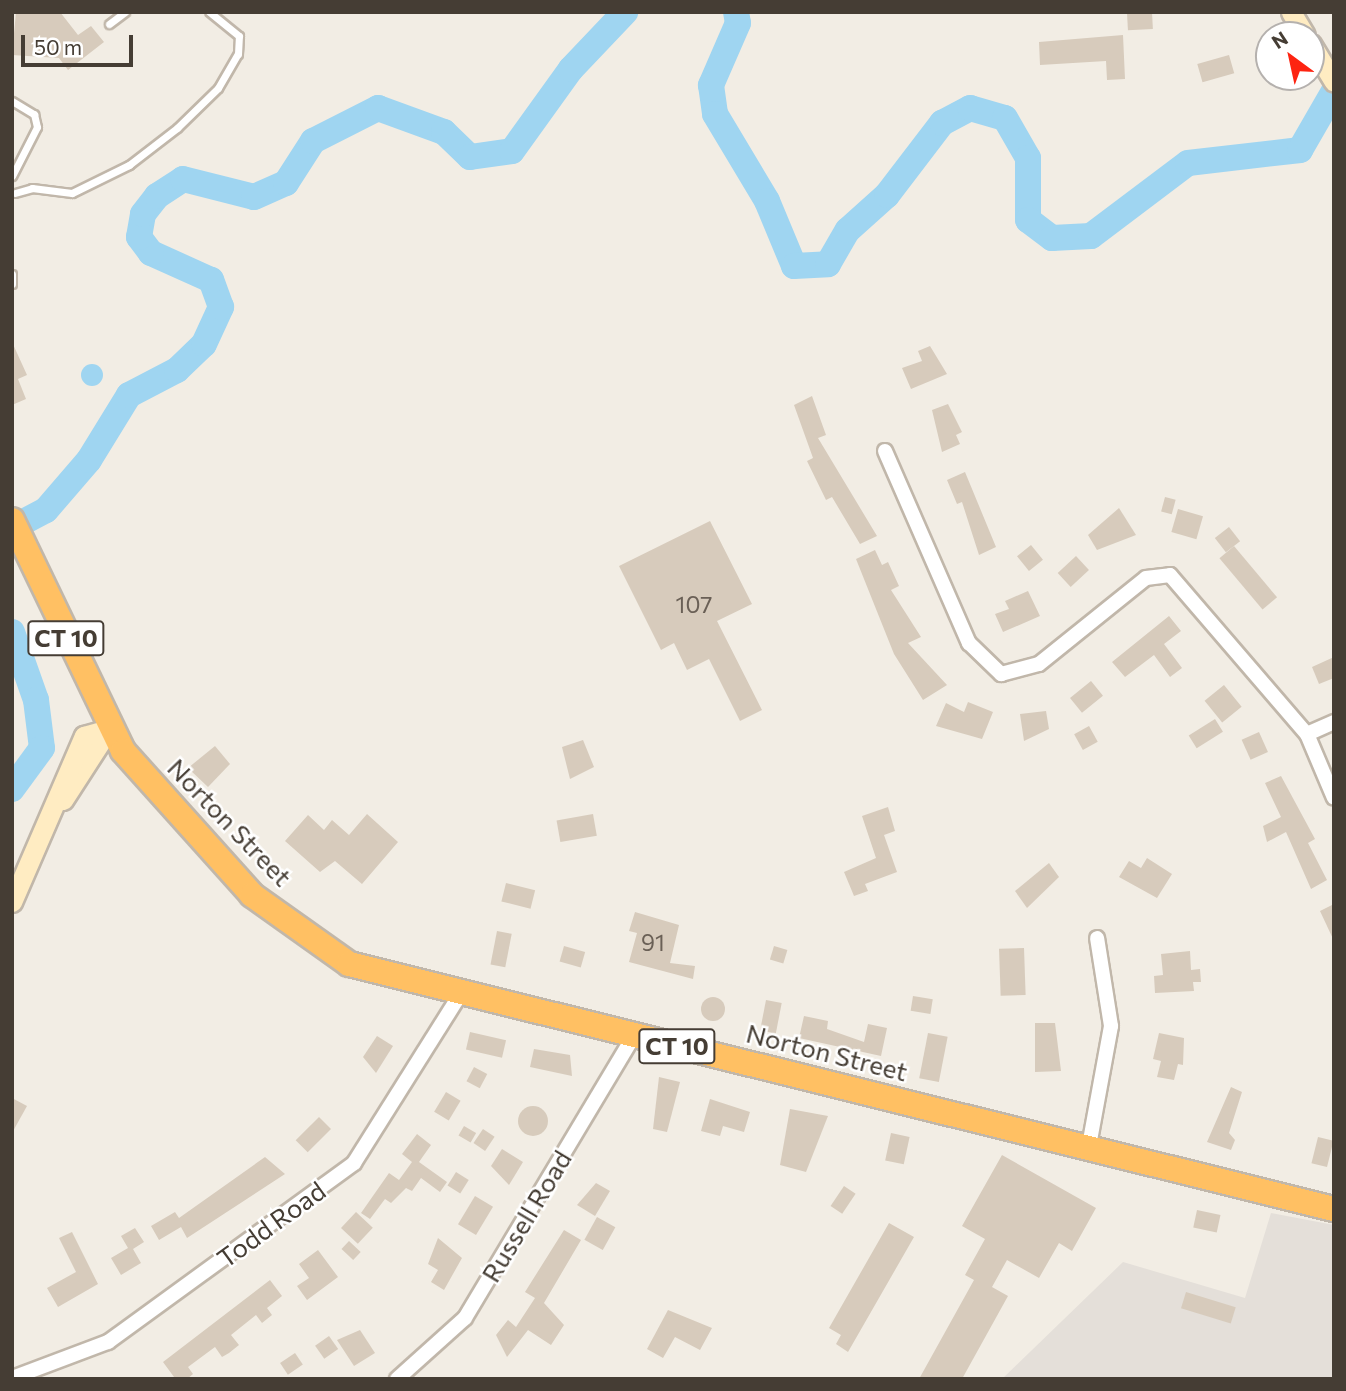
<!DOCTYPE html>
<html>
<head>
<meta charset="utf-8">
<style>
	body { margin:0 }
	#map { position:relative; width:1346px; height:1391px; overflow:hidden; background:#f2ede4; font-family:Commissioner,sans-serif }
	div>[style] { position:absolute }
	.industrial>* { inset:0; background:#e4dfd9 }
	.water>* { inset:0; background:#9fd5f1 }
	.round { border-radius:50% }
	.river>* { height:26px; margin:-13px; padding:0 13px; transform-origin:13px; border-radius:13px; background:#9fd5f1 }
	.building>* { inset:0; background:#d7cbbc; transform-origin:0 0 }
	.roads { filter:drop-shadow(2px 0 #c1b7aa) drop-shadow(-2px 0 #c1b7aa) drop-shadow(0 2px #c1b7aa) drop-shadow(0 -2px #c1b7aa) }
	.lane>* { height:7px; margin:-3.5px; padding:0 3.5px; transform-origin:3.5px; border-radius:3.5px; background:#fff }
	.street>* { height:14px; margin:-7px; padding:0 7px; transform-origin:7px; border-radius:7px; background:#fff }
	.secondary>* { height:19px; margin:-9.5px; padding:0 9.5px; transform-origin:9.5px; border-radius:9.5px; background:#ffecc2 }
	.highway>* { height:24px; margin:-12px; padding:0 12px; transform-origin:12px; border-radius:12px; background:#ffc063 }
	span { translate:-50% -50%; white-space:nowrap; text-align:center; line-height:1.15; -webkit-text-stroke:5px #fff; paint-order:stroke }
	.number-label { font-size:23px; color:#6a6056 }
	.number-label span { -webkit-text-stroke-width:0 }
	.shield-label span { padding:2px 5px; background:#fff; border:2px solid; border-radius:5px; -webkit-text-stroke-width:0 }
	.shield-label { font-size:24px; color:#453d34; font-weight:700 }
	.street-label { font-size:26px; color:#453d34 }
	.frame { position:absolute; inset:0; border:14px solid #453d34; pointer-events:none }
	.north { position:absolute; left:1255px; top:21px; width:70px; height:70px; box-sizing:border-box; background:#fff; border:2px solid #b5b1ae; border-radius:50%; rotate:327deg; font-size:19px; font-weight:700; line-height:28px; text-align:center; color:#453d34 }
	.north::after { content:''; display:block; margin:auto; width:24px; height:32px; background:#fd2411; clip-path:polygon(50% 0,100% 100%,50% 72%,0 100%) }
	.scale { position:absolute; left:21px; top:35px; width:112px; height:32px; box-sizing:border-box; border:4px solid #453d34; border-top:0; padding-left:9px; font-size:21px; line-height:24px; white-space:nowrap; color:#453d34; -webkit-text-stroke:5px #fff; paint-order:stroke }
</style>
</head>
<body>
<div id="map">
	<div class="industrial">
		<div style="clip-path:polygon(1271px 1213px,1334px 1225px,1334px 1379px,1002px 1379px,1123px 1262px,1245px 1298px)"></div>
	</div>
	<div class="water">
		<div class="round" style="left:81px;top:364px;width:22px;height:22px"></div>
	</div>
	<div class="river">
		<div style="left:736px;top:12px;width:11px;rotate:80deg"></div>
		<div style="left:738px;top:23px;width:68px;rotate:113.5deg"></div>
		<div style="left:711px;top:85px;width:29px;rotate:82deg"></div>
		<div style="left:715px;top:114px;width:101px;rotate:59.1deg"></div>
		<div style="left:767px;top:201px;width:70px;rotate:67.4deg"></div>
		<div style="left:794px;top:266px;width:34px;rotate:-3deg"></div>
		<div style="left:828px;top:264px;width:39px;rotate:-60deg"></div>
		<div style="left:848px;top:230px;width:52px;rotate:-41.9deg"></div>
		<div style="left:887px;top:195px;width:91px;rotate:-52.6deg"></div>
		<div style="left:942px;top:123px;width:32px;rotate:-28deg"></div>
		<div style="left:970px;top:108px;width:36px;rotate:16deg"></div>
		<div style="left:1005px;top:118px;width:46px;rotate:60.1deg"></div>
		<div style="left:1028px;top:158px;width:62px;rotate:90deg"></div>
		<div style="left:1028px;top:220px;width:30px;rotate:37deg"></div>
		<div style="left:1052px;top:238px;width:39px;rotate:-3deg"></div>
		<div style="left:1091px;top:236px;width:121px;rotate:-37deg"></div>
		<div style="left:1188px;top:163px;width:113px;rotate:-6.6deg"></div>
		<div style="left:1300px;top:150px;width:68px;rotate:-60deg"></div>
		<div style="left:12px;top:528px;width:38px;rotate:-28deg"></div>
		<div style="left:46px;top:510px;width:66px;rotate:-49.3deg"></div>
		<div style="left:89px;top:460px;width:76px;rotate:-58.4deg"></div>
		<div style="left:129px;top:395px;width:54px;rotate:-27.5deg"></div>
		<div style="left:177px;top:370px;width:37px;rotate:-44deg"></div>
		<div style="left:204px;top:344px;width:41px;rotate:-65.3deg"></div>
		<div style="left:221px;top:307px;width:29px;rotate:-110deg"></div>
		<div style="left:211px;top:280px;width:66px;rotate:-155.8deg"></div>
		<div style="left:151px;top:253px;width:20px;rotate:-127deg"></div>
		<div style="left:139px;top:237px;width:23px;rotate:-80deg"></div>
		<div style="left:143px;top:214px;width:23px;rotate:-52deg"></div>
		<div style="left:157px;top:196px;width:31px;rotate:-33deg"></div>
		<div style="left:183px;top:179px;width:73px;rotate:14.2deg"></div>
		<div style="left:254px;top:197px;width:35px;rotate:-24deg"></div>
		<div style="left:286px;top:183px;width:50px;rotate:-57.3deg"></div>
		<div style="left:313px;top:141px;width:73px;rotate:-26.9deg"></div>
		<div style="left:378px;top:108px;width:70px;rotate:20deg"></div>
		<div style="left:444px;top:132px;width:36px;rotate:44deg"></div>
		<div style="left:470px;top:157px;width:42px;rotate:-8.1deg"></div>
		<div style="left:512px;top:151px;width:101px;rotate:-54.3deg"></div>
		<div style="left:571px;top:69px;width:79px;rotate:-46.5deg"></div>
		<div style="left:12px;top:632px;width:72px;rotate:70.6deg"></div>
		<div style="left:36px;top:700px;width:48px;rotate:82.9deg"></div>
		<div style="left:42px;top:748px;width:51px;rotate:126.2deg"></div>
	</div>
	<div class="building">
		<div style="clip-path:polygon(16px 12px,60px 12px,78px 35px,91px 26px,104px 42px,68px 70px,59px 58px,12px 55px)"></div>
		<div style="left:1152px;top:12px;width:17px;height:25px;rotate:87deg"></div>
		<div style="clip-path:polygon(1123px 35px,1125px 79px,1107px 80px,1106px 61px,1040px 65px,1039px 42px)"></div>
		<div style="left:1229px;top:55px;width:19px;height:33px;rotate:74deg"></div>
		<div style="clip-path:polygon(12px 342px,27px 375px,18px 379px,26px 399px,12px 405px)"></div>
		<div style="clip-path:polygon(930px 346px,947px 374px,911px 389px,902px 368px,922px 361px,918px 351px)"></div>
		<div style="clip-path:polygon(812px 396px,826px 435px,818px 438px,877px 536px,860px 544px,832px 497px,826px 500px,807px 461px,813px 458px,794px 405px)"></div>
		<div style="clip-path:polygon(948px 404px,962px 432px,956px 435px,960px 444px,942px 452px,932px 410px)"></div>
		<div style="clip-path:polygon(965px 472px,996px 547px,979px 555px,962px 502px,957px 504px,947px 480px)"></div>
		<div style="left:1165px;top:497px;width:11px;height:15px;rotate:15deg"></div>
		<div style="clip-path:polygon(1119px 508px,1136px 535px,1097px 550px,1088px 535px)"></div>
		<div style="left:1178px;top:509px;width:26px;height:24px;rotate:16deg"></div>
		<div style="clip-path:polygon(710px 521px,752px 604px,717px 621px,762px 710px,740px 721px,709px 659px,687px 670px,674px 643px,661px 650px,619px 566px)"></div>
		<div style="left:1229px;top:527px;width:18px;height:18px;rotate:52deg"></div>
		<div style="left:1031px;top:545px;width:19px;height:18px;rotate:51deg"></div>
		<div style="left:1234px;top:546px;width:67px;height:19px;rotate:50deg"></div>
		<div style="clip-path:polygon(875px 550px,882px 565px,888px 562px,899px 586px,891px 590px,921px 637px,908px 643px,947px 685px,923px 700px,894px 654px,856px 559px)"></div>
		<div style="left:1076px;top:556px;width:19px;height:25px;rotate:47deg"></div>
		<div style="clip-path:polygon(1028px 591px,1040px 616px,1003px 632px,995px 614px,1009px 609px,1005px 601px)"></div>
		<div style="clip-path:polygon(1169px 616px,1181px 631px,1164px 644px,1182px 668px,1170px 677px,1154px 655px,1125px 677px,1112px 662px)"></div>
		<div style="clip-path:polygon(1334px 657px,1334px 678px,1319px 684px,1312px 667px)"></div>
		<div style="left:1091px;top:681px;width:19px;height:27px;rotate:51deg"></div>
		<div style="left:1224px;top:685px;width:28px;height:25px;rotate:51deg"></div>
		<div style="clip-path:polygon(968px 702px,993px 712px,982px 739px,936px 726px,946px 703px,964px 712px)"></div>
		<div style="clip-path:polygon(1046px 711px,1049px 729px,1024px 741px,1020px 714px)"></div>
		<div style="left:1215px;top:719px;width:15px;height:31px;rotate:58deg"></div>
		<div style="left:1089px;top:726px;width:18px;height:17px;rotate:61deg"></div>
		<div style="left:1259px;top:732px;width:22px;height:19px;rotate:66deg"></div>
		<div style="clip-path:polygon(583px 740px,594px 767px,570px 779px,562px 747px)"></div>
		<div style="clip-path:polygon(215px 746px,230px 764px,208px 787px,188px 768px)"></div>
		<div style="clip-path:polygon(1281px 776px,1315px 839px,1308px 843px,1327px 880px,1311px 889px,1286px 832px,1267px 842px,1263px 826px,1281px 817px,1265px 783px)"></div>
		<div style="clip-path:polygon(888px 807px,895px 831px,884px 835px,897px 872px,865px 884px,868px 891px,854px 896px,844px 872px,876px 858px,862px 816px)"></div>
		<div style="clip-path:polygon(367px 814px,398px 842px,362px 884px,335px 861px,320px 872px,285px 841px,308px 815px,324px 830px,332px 820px,349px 835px)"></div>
		<div style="left:593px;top:814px;width:22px;height:37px;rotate:80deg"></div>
		<div style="clip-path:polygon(1147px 858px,1172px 874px,1157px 898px,1119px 877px,1129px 861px,1141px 868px)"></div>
		<div style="clip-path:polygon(1049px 863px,1059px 877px,1027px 908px,1015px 891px)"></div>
		<div style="left:506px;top:883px;width:30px;height:19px;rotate:14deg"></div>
		<div style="clip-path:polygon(1334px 904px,1334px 941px,1320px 911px)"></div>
		<div style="clip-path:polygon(635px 912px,679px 925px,670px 963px,695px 966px,693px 979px,629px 962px,637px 933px,629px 931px)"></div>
		<div style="left:497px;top:931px;width:15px;height:34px;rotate:11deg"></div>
		<div style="left:564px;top:946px;width:22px;height:16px;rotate:16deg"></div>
		<div style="left:774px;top:946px;width:14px;height:14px;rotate:17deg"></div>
		<div style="left:1024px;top:948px;width:47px;height:25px;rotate:88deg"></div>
		<div style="clip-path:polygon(1190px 951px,1191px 970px,1200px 969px,1201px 982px,1193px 982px,1194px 991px,1155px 993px,1154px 976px,1163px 975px,1161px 954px)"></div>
		<div style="left:913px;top:996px;width:20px;height:15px;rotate:9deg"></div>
		<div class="round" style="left:701px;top:997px;width:24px;height:24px"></div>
		<div style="left:766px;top:1000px;width:16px;height:31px;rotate:11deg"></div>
		<div style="clip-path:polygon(804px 1016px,828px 1021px,827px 1029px,864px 1042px,868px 1024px,887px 1028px,881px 1056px,799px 1038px)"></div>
		<div style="clip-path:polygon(1035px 1023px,1055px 1023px,1061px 1071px,1035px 1072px)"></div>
		<div style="left:470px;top:1032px;width:37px;height:18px;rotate:13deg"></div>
		<div style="left:928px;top:1033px;width:20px;height:46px;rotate:11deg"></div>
		<div style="clip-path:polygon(1159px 1033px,1184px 1038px,1183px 1065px,1178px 1064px,1174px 1080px,1157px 1077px,1161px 1061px,1153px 1059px)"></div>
		<div style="clip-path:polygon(377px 1036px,393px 1046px,376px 1073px,363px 1057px)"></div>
		<div style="clip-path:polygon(534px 1049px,570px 1055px,572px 1076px,530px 1067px)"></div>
		<div style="left:474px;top:1067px;width:15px;height:16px;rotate:28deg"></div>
		<div style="clip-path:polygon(659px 1077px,680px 1082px,667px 1132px,653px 1129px)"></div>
		<div style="clip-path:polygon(1231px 1087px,1242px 1092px,1229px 1133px,1235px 1140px,1231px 1150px,1207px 1142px)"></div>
		<div style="left:446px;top:1092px;width:17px;height:23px;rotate:31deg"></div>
		<div style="clip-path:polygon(12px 1098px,27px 1106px,12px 1133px)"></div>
		<div style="clip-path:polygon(710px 1099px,750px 1112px,744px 1132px,723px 1126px,720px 1136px,701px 1131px)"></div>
		<div class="round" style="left:518px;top:1106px;width:30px;height:30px"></div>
		<div style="clip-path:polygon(790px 1109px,828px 1116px,806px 1172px,780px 1165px)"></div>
		<div style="left:319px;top:1117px;width:17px;height:33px;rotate:45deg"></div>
		<div style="left:464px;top:1126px;width:14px;height:11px;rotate:30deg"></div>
		<div style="left:483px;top:1129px;width:14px;height:17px;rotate:34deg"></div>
		<div style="left:891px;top:1133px;width:19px;height:28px;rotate:12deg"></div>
		<div style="clip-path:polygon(417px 1134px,431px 1145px,419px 1162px,447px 1182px,440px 1192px,421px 1178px,412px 1191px,406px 1188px,391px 1203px,385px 1199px,370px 1219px,361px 1213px,389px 1173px,399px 1180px,412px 1162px,402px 1154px)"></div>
		<div style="left:1318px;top:1137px;width:16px;height:27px;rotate:14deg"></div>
		<div style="clip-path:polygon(502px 1149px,523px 1162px,509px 1185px,491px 1166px)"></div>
		<div style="clip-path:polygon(1002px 1155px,1096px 1208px,1072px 1251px,1059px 1243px,1039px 1278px,1007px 1260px,992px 1287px,1008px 1296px,962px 1379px,919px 1379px,974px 1280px,965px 1275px,985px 1239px,962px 1226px)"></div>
		<div style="clip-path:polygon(265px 1157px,285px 1174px,187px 1238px,181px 1227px,159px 1240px,151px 1226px,175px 1212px,179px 1218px)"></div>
		<div style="left:456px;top:1172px;width:15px;height:16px;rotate:32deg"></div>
		<div style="clip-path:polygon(596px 1183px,610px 1191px,595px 1216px,577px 1205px)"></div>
		<div style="left:844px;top:1186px;width:14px;height:24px;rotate:34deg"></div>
		<div style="left:475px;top:1196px;width:21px;height:33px;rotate:31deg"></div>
		<div style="left:1197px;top:1210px;width:24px;height:18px;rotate:12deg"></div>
		<div style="left:356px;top:1212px;width:23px;height:22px;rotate:43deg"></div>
		<div style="left:597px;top:1217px;width:21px;height:26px;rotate:29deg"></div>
		<div style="clip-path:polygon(889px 1223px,914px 1237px,848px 1352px,836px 1344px,841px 1335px,829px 1328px)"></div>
		<div style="clip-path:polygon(135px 1228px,144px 1242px,133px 1249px,141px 1263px,121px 1275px,111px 1258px,128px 1248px,121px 1236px)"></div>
		<div style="clip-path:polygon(564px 1230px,581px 1240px,544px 1303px,564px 1325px,551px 1345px,528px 1330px,507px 1357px,496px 1335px,508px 1320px,516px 1327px,535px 1298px,525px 1292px)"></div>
		<div style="clip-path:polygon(72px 1232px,98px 1284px,58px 1307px,47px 1288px,76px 1272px,59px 1238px)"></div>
		<div style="clip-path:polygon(438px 1238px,462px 1258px,444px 1290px,431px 1282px,438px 1270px,428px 1264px)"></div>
		<div style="left:349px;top:1241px;width:16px;height:11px;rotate:43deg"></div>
		<div style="clip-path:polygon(318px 1250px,338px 1277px,307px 1300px,297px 1286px,309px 1278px,299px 1264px)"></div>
		<div style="clip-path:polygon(270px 1280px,282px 1296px,267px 1308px,272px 1315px,262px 1323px,256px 1315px,231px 1335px,239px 1345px,229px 1353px,222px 1357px,215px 1347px,188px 1367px,193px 1374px,187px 1379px,174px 1377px,163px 1362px)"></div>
		<div style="left:1186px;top:1292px;width:52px;height:17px;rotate:17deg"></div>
		<div style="clip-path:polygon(668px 1310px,712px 1328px,700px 1350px,675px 1337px,663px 1358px,647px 1349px)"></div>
		<div style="clip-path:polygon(360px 1330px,375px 1353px,354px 1366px,337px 1340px)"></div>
		<div style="left:329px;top:1336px;width:16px;height:17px;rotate:55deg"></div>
		<div style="left:295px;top:1353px;width:14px;height:18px;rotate:56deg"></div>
	</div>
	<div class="roads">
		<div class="lane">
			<div style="left:109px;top:24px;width:20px;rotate:-37deg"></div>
			<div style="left:12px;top:101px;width:26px;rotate:31deg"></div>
			<div style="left:34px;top:114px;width:13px;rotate:77deg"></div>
			<div style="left:37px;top:127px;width:55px;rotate:117deg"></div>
			<div style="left:15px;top:193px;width:18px;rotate:-16deg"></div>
			<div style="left:32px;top:188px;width:40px;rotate:7.1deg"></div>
			<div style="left:72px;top:193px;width:64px;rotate:-26.2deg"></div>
			<div style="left:129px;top:165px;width:61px;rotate:-37.6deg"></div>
			<div style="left:177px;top:128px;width:57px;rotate:-44.3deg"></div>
			<div style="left:218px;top:88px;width:39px;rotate:-60deg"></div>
			<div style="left:238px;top:54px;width:18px;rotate:-87deg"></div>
			<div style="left:239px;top:36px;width:38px;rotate:-141deg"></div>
			<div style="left:12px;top:274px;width:10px;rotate:90deg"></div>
		</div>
		<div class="street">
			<div style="left:885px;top:451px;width:210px;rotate:66.4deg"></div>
			<div style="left:969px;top:643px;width:45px;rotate:44.1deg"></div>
			<div style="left:1001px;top:674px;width:39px;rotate:-15deg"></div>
			<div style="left:1039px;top:664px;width:137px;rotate:-38.8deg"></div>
			<div style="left:1146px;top:578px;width:24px;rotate:-7deg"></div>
			<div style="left:1170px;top:575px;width:210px;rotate:49.3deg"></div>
			<div style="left:1307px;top:734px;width:69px;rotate:67.1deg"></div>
			<div style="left:1307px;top:734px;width:30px;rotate:-24deg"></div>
			<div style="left:1089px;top:1146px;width:122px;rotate:-79.6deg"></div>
			<div style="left:1111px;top:1026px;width:89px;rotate:-99deg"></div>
			<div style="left:12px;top:1378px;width:103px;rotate:-20.6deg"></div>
			<div style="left:108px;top:1342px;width:304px;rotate:-36deg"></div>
			<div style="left:354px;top:1163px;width:201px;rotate:-57.8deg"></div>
			<div style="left:397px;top:1379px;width:91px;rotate:-41.9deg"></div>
			<div style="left:465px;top:1318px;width:329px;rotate:-59.1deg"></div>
		</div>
		<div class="secondary">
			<div style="left:1291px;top:12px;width:27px;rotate:59deg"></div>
			<div style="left:1311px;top:44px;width:44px;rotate:58.8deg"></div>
			<div style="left:63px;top:800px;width:85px;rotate:-57.1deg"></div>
			<div style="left:12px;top:902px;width:181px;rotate:-66.6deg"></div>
			<div style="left:84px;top:736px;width:26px;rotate:-16deg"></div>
		</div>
		<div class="highway">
			<div style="left:12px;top:520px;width:256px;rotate:64.3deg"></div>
			<div style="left:123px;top:751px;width:193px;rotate:48.1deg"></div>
			<div style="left:252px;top:895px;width:119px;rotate:35.4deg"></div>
			<div style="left:349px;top:964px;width:1015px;rotate:13.97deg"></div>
		</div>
	</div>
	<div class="number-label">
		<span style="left:694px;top:604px">107</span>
		<span style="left:653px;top:942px">91</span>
	</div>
	<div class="shield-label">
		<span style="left:66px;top:638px">CT 10</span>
		<span style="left:677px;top:1046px">CT 10</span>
	</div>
	<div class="street-label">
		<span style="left:230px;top:822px;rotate:46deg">Norton Street</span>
		<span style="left:827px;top:1052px;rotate:14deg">Norton Street</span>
		<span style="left:526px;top:1216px;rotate:-59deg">Russell Road</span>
		<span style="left:271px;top:1224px;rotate:-36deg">Todd Road</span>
	</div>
	<div class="frame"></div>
	<div class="north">N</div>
	<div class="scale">50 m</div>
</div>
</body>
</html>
